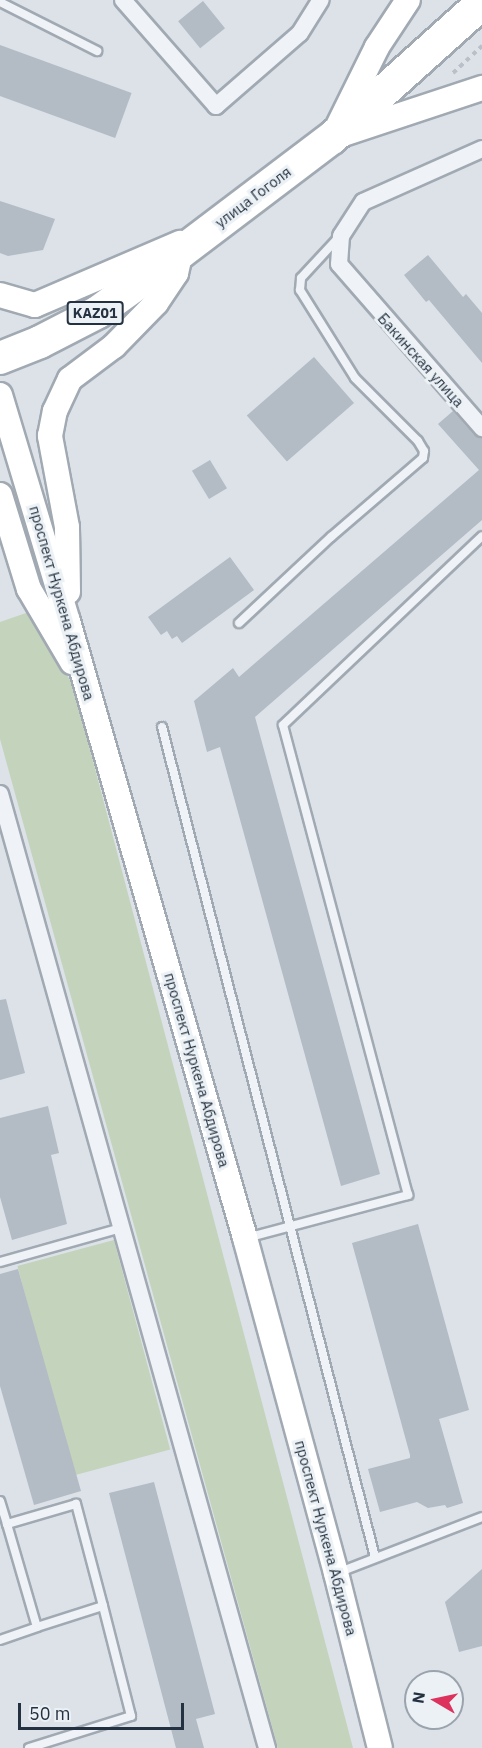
<!DOCTYPE html>
<html>
<head>
<meta charset="utf-8">
<style>
	body { margin:0 }
	#map { position:relative; width:482px; height:1748px; overflow:hidden; background:#dce2e8; font-family:"IBM Plex Sans",sans-serif }
	div>[style] { position:absolute }
	.green>* { inset:0; background:#c4d3bc; transform-origin:0 0 }
	.building>* { inset:0; background:#b3bbc5; transform-origin:0 0 }
	.path>* { height:4px; margin-top:-2px; transform-origin:0; background:repeating-linear-gradient(90deg,#bac0c7 0 4.5px,transparent 0 9px) }
	.roads { filter:drop-shadow(2px 0 #a1a9b2) drop-shadow(-2px 0 #a1a9b2) drop-shadow(0 2px #a1a9b2) drop-shadow(0 -2px #a1a9b2) }
	.lane>* { height:8px; margin:-4px; padding:0 4px; transform-origin:4px; border-radius:4px; background:#eff2f6 }
	.street>* { height:16px; margin:-8px; padding:0 8px; transform-origin:8px; border-radius:8px; background:#eff2f6 }
	.secondary>* { height:24px; margin:-12px; padding:0 12px; transform-origin:12px; border-radius:12px; background:#fff }
	.highway>* { height:32px; margin:-16px; padding:0 16px; transform-origin:16px; border-radius:16px; background:#fff }
	span { translate:-50% -50%; white-space:nowrap; text-align:center; line-height:1.15; -webkit-text-stroke:6px #ebf1f5; paint-order:stroke }
	.shield-label span { padding:2px 4px; background:#ebf1f5; border:2px solid; border-radius:4px; -webkit-text-stroke-width:0 }
	.shield-label { font-size:14px; color:#243140; font-weight:700 }
	.street-label { font-size:15px; color:#243140 }
	.north { position:absolute; left:404px; top:1670px; width:60px; height:60px; box-sizing:border-box; background:#ebf1f5; border:2px solid #9ba4ad; border-radius:50%; rotate:279deg; font-size:16px; font-weight:700; line-height:24px; text-align:center; color:#243140 }
	.north::after { content:''; display:block; margin:auto; width:21px; height:27px; background:#dc325d; clip-path:polygon(50% 0,100% 100%,50% 72%,0 100%) }
	.scale { position:absolute; left:18px; top:1703px; width:166px; height:27px; box-sizing:border-box; border:3px solid #243140; border-top:0; padding-left:8px; font-size:18px; line-height:21px; white-space:nowrap; color:#243140; -webkit-text-stroke:4px #ebf1f5; paint-order:stroke }
</style>
</head>
<body>
<div id="map">
	<div class="green">
		<div style="clip-path:polygon(29px 612px,73px 685px,353px 1748px,278px 1748px,0 739px,0 622px)"></div>
		<div style="left:114px;top:1240px;width:217px;height:100px;rotate:75deg"></div>
	</div>
	<div class="building">
		<div style="left:203px;top:1px;width:35px;height:32px;rotate:51deg"></div>
		<div style="left:0;top:45px;width:140px;height:48px;rotate:20deg"></div>
		<div style="clip-path:polygon(0 201px,55px 219px,43px 250px,8px 256px,0 253px)"></div>
		<div style="clip-path:polygon(428px 255px,463px 297px,466px 294px,482px 313px,482px 363px,429px 300px,426px 302px,404px 275px)"></div>
		<div style="left:314px;top:357px;width:61px;height:89px;rotate:49deg"></div>
		<div style="clip-path:polygon(453px 411px,474px 435px,482px 438px,482px 520px,255px 717px,380px 1174px,341px 1186px,220px 747px,207px 752px,194px 701px,233px 668px,239px 677px,479px 470px,438px 424px)"></div>
		<div style="left:210px;top:460px;width:33px;height:21px;rotate:59deg"></div>
		<div style="clip-path:polygon(230px 557px,254px 590px,182px 643px,177px 636px,172px 639px,167px 631px,161px 635px,148px 617px)"></div>
		<div style="clip-path:polygon(6px 999px,25px 1073px,0 1080px,0 1000px)"></div>
		<div style="clip-path:polygon(48px 1106px,59px 1153px,51px 1155px,67px 1224px,12px 1240px,0 1197px,0 1118px)"></div>
		<div style="clip-path:polygon(418px 1224px,469px 1410px,439px 1419px,463px 1503px,447px 1508px,445px 1505px,428px 1508px,417px 1502px,380px 1512px,368px 1469px,410px 1458px,410px 1455px,352px 1243px)"></div>
		<div style="clip-path:polygon(18px 1269px,81px 1491px,34px 1505px,0 1386px,0 1274px)"></div>
		<div style="clip-path:polygon(154px 1482px,215px 1714px,196px 1719px,204px 1748px,176px 1748px,109px 1493px)"></div>
		<div style="clip-path:polygon(482px 1569px,482px 1646px,459px 1652px,445px 1602px)"></div>
	</div>
	<div class="path">
		<div style="left:453px;top:73px;width:40px;rotate:-43deg"></div>
	</div>
	<div class="roads">
		<div class="lane">
			<div style="left:0;top:2px;width:109px;rotate:26.8deg"></div>
			<div style="left:239px;top:623px;width:126px;rotate:-43.1deg"></div>
			<div style="left:331px;top:537px;width:121px;rotate:-40.7deg"></div>
			<div style="left:423px;top:458px;width:7px;rotate:-82deg"></div>
			<div style="left:424px;top:451px;width:12px;rotate:-121deg"></div>
			<div style="left:418px;top:441px;width:89px;rotate:-135deg"></div>
			<div style="left:355px;top:378px;width:104px;rotate:-122deg"></div>
			<div style="left:300px;top:290px;width:12px;rotate:-85deg"></div>
			<div style="left:301px;top:278px;width:54px;rotate:-47.2deg"></div>
			<div style="left:162px;top:727px;width:857px;rotate:75.61deg"></div>
			<div style="left:246px;top:1238px;width:168px;rotate:-14.9deg"></div>
			<div style="left:408px;top:1195px;width:486px;rotate:-104.9deg"></div>
			<div style="left:283px;top:725px;width:274px;rotate:-43.5deg"></div>
			<div style="left:0;top:1262px;width:126px;rotate:-15.7deg"></div>
			<div style="left:0;top:1501px;width:24px;rotate:73deg"></div>
			<div style="left:7px;top:1524px;width:107px;rotate:73.8deg"></div>
			<div style="left:37px;top:1627px;width:69px;rotate:-17.7deg"></div>
			<div style="left:103px;top:1606px;width:106px;rotate:-104.8deg"></div>
			<div style="left:76px;top:1504px;width:72px;rotate:163.8deg"></div>
			<div style="left:337px;top:1573px;width:155px;rotate:-21.1deg"></div>
			<div style="left:0;top:1640px;width:39px;rotate:-19deg"></div>
			<div style="left:29px;top:1748px;width:107px;rotate:-17.4deg"></div>
			<div style="left:131px;top:1716px;width:114px;rotate:-104.3deg"></div>
		</div>
		<div class="street">
			<div style="left:123px;top:0;width:141px;rotate:48.7deg"></div>
			<div style="left:216px;top:106px;width:111px;rotate:-41deg"></div>
			<div style="left:300px;top:33px;width:39px;rotate:-58deg"></div>
			<div style="left:482px;top:149px;width:130px;rotate:156deg"></div>
			<div style="left:363px;top:202px;width:40px;rotate:122.9deg"></div>
			<div style="left:341px;top:236px;width:28px;rotate:94deg"></div>
			<div style="left:339px;top:264px;width:218px;rotate:48.9deg"></div>
			<div style="left:0;top:794px;width:991px;rotate:74.36deg"></div>
		</div>
		<div class="secondary">
			<div style="left:337px;top:128px;width:90px;rotate:-63.7deg"></div>
			<div style="left:377px;top:47px;width:56px;rotate:-56.6deg"></div>
			<div style="left:340px;top:135px;width:150px;rotate:-18.3deg"></div>
			<div style="left:0;top:295px;width:36px;rotate:16deg"></div>
			<div style="left:35px;top:305px;width:158px;rotate:-23.2deg"></div>
			<div style="left:0;top:395px;width:236px;rotate:73.3deg"></div>
			<div style="left:68px;top:621px;width:642px;rotate:73.99deg"></div>
			<div style="left:245px;top:1238px;width:347px;rotate:74.8deg"></div>
			<div style="left:336px;top:1573px;width:180px;rotate:75.9deg"></div>
			<div style="left:0;top:495px;width:98px;rotate:72.9deg"></div>
			<div style="left:29px;top:589px;width:85px;rotate:59.5deg"></div>
			<div style="left:68px;top:592px;width:65px;rotate:-90.9deg"></div>
			<div style="left:67px;top:527px;width:93px;rotate:-100.6deg"></div>
			<div style="left:50px;top:436px;width:25px;rotate:-79deg"></div>
			<div style="left:55px;top:411px;width:35px;rotate:-65deg"></div>
			<div style="left:70px;top:379px;width:55px;rotate:-36.9deg"></div>
			<div style="left:114px;top:346px;width:60px;rotate:-45.7deg"></div>
			<div style="left:156px;top:303px;width:36px;rotate:-56deg"></div>
			<div style="left:176px;top:273px;width:22px;rotate:-77deg"></div>
		</div>
		<div class="highway">
			<div style="left:0;top:358px;width:43px;rotate:-21.8deg"></div>
			<div style="left:40px;top:342px;width:65px;rotate:-27.3deg"></div>
			<div style="left:98px;top:312px;width:102px;rotate:-35.9deg"></div>
			<div style="left:181px;top:252px;width:189px;rotate:-37.1deg"></div>
			<div style="left:332px;top:138px;width:202px;rotate:-42deg"></div>
		</div>
	</div>
	<div class="shield-label">
		<span style="left:95px;top:313px">KАZ01</span>
	</div>
	<div class="street-label">
		<span style="left:253px;top:197px;rotate:-37deg">улица Гоголя</span>
		<span style="left:421px;top:360px;rotate:48deg">Бакинская улица</span>
		<span style="left:62px;top:603px;rotate:74deg">проспект Нуркена Абдирова</span>
		<span style="left:197px;top:1070px;rotate:74deg">проспект Нуркена Абдирова</span>
		<span style="left:326px;top:1538px;rotate:75deg">проспект Нуркена Абдирова</span>
	</div>
	<div class="north">N</div>
	<div class="scale">50 m</div>
</div>
</body>
</html>
